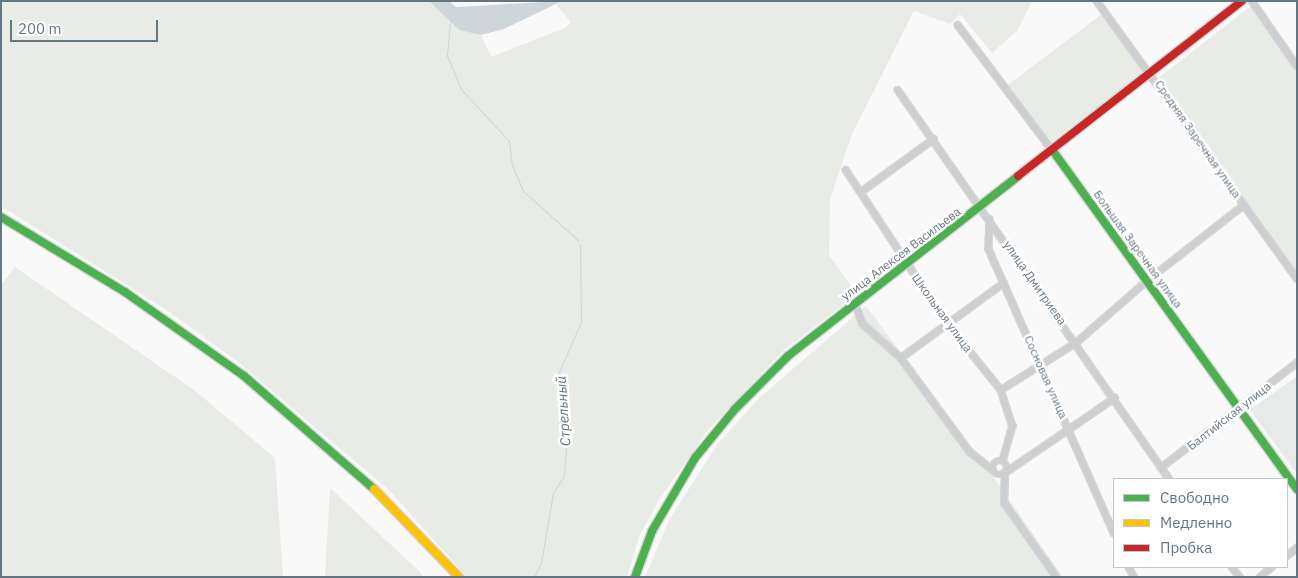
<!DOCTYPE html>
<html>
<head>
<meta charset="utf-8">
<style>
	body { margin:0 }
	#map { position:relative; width:1298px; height:578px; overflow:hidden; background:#f9f9f9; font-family:"IBM Plex Sans",sans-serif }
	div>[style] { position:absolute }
	.built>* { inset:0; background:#e8e9e9 }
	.green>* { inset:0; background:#e8ebe6; transform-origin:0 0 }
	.water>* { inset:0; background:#ced6d9 }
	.stream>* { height:1px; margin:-0.5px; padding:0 0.5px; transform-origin:0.5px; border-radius:0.5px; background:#ced6d9 }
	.roads { filter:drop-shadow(1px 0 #d5d6d7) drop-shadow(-1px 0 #d5d6d7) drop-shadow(0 1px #d5d6d7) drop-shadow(0 -1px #d5d6d7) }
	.street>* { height:5.5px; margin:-2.75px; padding:0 2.75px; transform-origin:2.75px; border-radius:2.75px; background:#cecfd0 }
	.street>.ring { margin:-2.75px; padding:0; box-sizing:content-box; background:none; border:5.5px solid #cecfd0; border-radius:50% }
	.fast>* { height:8px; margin:-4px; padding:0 4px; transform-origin:4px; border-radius:4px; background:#4caf50 }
	.slow>* { height:8px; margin:-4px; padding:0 4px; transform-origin:4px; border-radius:4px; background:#ffc107 }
	.jam>* { height:8px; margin:-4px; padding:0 4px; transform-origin:4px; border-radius:4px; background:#c62828 }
	span { translate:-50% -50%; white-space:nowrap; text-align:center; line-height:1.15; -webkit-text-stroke:5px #fff; paint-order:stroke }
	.street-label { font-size:12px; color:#657683 }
	.water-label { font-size:14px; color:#60757c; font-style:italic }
	.frame { position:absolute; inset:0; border:2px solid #657683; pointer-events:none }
	.legend { position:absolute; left:1113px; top:478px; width:175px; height:90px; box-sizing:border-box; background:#fff; border:1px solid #c1c8cd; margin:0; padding:6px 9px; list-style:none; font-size:15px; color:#657683 }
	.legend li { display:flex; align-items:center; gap:10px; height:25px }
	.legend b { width:25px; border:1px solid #c1c8cd }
	.scale { position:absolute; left:10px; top:20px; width:148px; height:22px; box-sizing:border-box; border:2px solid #657683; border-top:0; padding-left:6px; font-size:15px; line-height:18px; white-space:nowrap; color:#657683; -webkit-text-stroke:4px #fff; paint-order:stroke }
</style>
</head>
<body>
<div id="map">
	<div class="built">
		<div style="clip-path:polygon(1297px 376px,1297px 474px,1250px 410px)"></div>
	</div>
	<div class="green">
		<div style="clip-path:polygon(1px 1px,429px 1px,459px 30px,481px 35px,491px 57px,565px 28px,571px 22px,556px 5px,562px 1px,1032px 1px,1017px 31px,992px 53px,960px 14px,950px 24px,914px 11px,852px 134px,830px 199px,829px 255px,857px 294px,783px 351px,708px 430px,659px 500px,639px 537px,627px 577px,467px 577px,389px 490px,237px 361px,165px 309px,1px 206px)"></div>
		<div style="clip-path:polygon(1251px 6px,1297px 71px,1297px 274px,1157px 79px)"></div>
		<div style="left:1102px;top:14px;width:72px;height:118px;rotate:53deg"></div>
		<div style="clip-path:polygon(15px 267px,194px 390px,275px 458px,283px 577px,1px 577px,1px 285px)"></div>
		<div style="clip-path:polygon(866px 306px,985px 465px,1063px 577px,645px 577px,669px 520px,717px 445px,759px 398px)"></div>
		<div style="clip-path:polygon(330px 488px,419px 571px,424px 577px,325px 577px)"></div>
	</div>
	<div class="water">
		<div style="clip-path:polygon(429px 1px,449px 1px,456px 7px,562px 1px,504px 29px,481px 35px,459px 30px)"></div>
	</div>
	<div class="stream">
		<div style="left:994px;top:1px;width:11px"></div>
		<div style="left:450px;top:21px;width:35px;rotate:95deg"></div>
		<div style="left:447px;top:56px;width:36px;rotate:67deg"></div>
		<div style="left:461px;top:89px;width:71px;rotate:47.3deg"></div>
		<div style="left:509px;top:141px;width:24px;rotate:83deg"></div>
		<div style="left:512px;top:165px;width:28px;rotate:67deg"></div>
		<div style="left:523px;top:191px;width:75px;rotate:41.8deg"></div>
		<div style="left:534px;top:577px;width:16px;rotate:-63deg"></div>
		<div style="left:541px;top:563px;width:71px;rotate:-80.3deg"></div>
		<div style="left:553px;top:493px;width:20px;rotate:-57deg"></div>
		<div style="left:564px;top:476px;width:28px;rotate:-86deg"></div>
		<div style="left:566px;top:448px;width:74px;rotate:-96.2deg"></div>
		<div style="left:558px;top:374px;width:57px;rotate:-66.1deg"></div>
		<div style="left:581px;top:322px;width:78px;rotate:-90.7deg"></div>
	</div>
	<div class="roads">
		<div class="street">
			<div style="left:1097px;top:1px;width:342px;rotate:54.2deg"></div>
			<div style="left:1252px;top:1px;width:79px;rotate:55.3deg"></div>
			<div style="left:958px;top:25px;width:158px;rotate:53deg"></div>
			<div style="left:898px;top:90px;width:474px;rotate:55.1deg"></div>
			<div style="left:846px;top:170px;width:183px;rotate:56.6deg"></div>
			<div style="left:947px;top:323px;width:86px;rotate:51.1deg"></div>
			<div style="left:1001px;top:390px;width:38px;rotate:72deg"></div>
			<div style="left:1013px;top:426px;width:36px;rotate:106deg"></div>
			<div style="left:861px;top:192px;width:90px;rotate:-36deg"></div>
			<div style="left:990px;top:219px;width:30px;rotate:92deg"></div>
			<div style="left:989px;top:249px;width:15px;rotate:67deg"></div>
			<div style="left:995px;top:263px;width:295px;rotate:66.2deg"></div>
			<div style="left:855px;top:303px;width:22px;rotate:69deg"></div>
			<div style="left:863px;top:324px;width:51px;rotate:41.8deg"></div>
			<div style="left:901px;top:358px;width:117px;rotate:53.7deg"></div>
			<div style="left:970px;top:452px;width:29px;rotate:38deg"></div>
			<div style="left:901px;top:358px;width:127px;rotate:-36.1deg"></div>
			<div style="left:1001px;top:390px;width:89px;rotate:-32.1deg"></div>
			<div style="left:1076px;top:343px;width:94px;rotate:-41.1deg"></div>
			<div style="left:1147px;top:281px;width:123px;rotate:-38.1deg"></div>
			<div class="ring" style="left:993px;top:461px;width:8.5px;height:8.5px"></div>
			<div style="left:1161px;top:468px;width:172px;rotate:-37.7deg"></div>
			<div style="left:1287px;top:556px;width:13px;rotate:-39deg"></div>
			<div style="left:1129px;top:567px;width:11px;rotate:63deg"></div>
			<div style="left:1232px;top:567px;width:13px;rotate:51deg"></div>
			<div style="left:1056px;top:577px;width:90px;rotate:-125.1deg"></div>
			<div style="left:1004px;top:503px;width:30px;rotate:-88deg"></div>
			<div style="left:1005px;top:473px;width:133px;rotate:-34.3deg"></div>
			<div style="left:1260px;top:577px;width:16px;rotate:-40deg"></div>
		</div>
		<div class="fast">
			<div style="left:1053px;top:151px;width:417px;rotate:54.2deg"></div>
			<div style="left:1px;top:217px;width:145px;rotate:31.2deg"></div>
			<div style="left:125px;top:292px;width:146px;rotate:35.2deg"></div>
			<div style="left:244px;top:376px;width:172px;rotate:41deg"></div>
			<div style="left:635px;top:577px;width:49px;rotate:-69.7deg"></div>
			<div style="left:652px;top:531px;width:85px;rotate:-59.5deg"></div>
			<div style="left:695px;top:458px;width:63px;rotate:-50.8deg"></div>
			<div style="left:735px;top:409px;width:75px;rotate:-45deg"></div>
			<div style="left:788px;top:356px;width:292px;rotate:-38deg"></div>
		</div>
		<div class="slow">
			<div style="left:374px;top:489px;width:122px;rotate:46deg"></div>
		</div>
		<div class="jam">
			<div style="left:1018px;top:176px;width:284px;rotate:-38deg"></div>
		</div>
	</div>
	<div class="street-label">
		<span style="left:1198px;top:139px;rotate:55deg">Средняя Заречная улица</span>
		<span style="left:1138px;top:249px;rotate:54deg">Большая Заречная улица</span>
		<span style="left:901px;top:254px;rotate:-37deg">улица Алексея Васильева</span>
		<span style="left:1035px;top:283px;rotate:55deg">улица Дмитриева</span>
		<span style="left:942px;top:313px;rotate:54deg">Школьная улица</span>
		<span style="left:1046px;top:377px;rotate:66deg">Сосновая улица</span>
		<span style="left:1229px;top:416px;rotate:-38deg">Балтийская улица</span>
	</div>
	<div class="water-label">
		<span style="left:563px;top:411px;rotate:-94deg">Стрельный</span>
	</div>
	<div class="frame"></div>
	<ul class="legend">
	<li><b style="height:6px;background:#4caf50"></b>Свободно</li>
	<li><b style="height:6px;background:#ffc107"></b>Медленно</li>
	<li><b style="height:6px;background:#c62828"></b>Пробка</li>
	</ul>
	<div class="scale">200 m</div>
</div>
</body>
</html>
